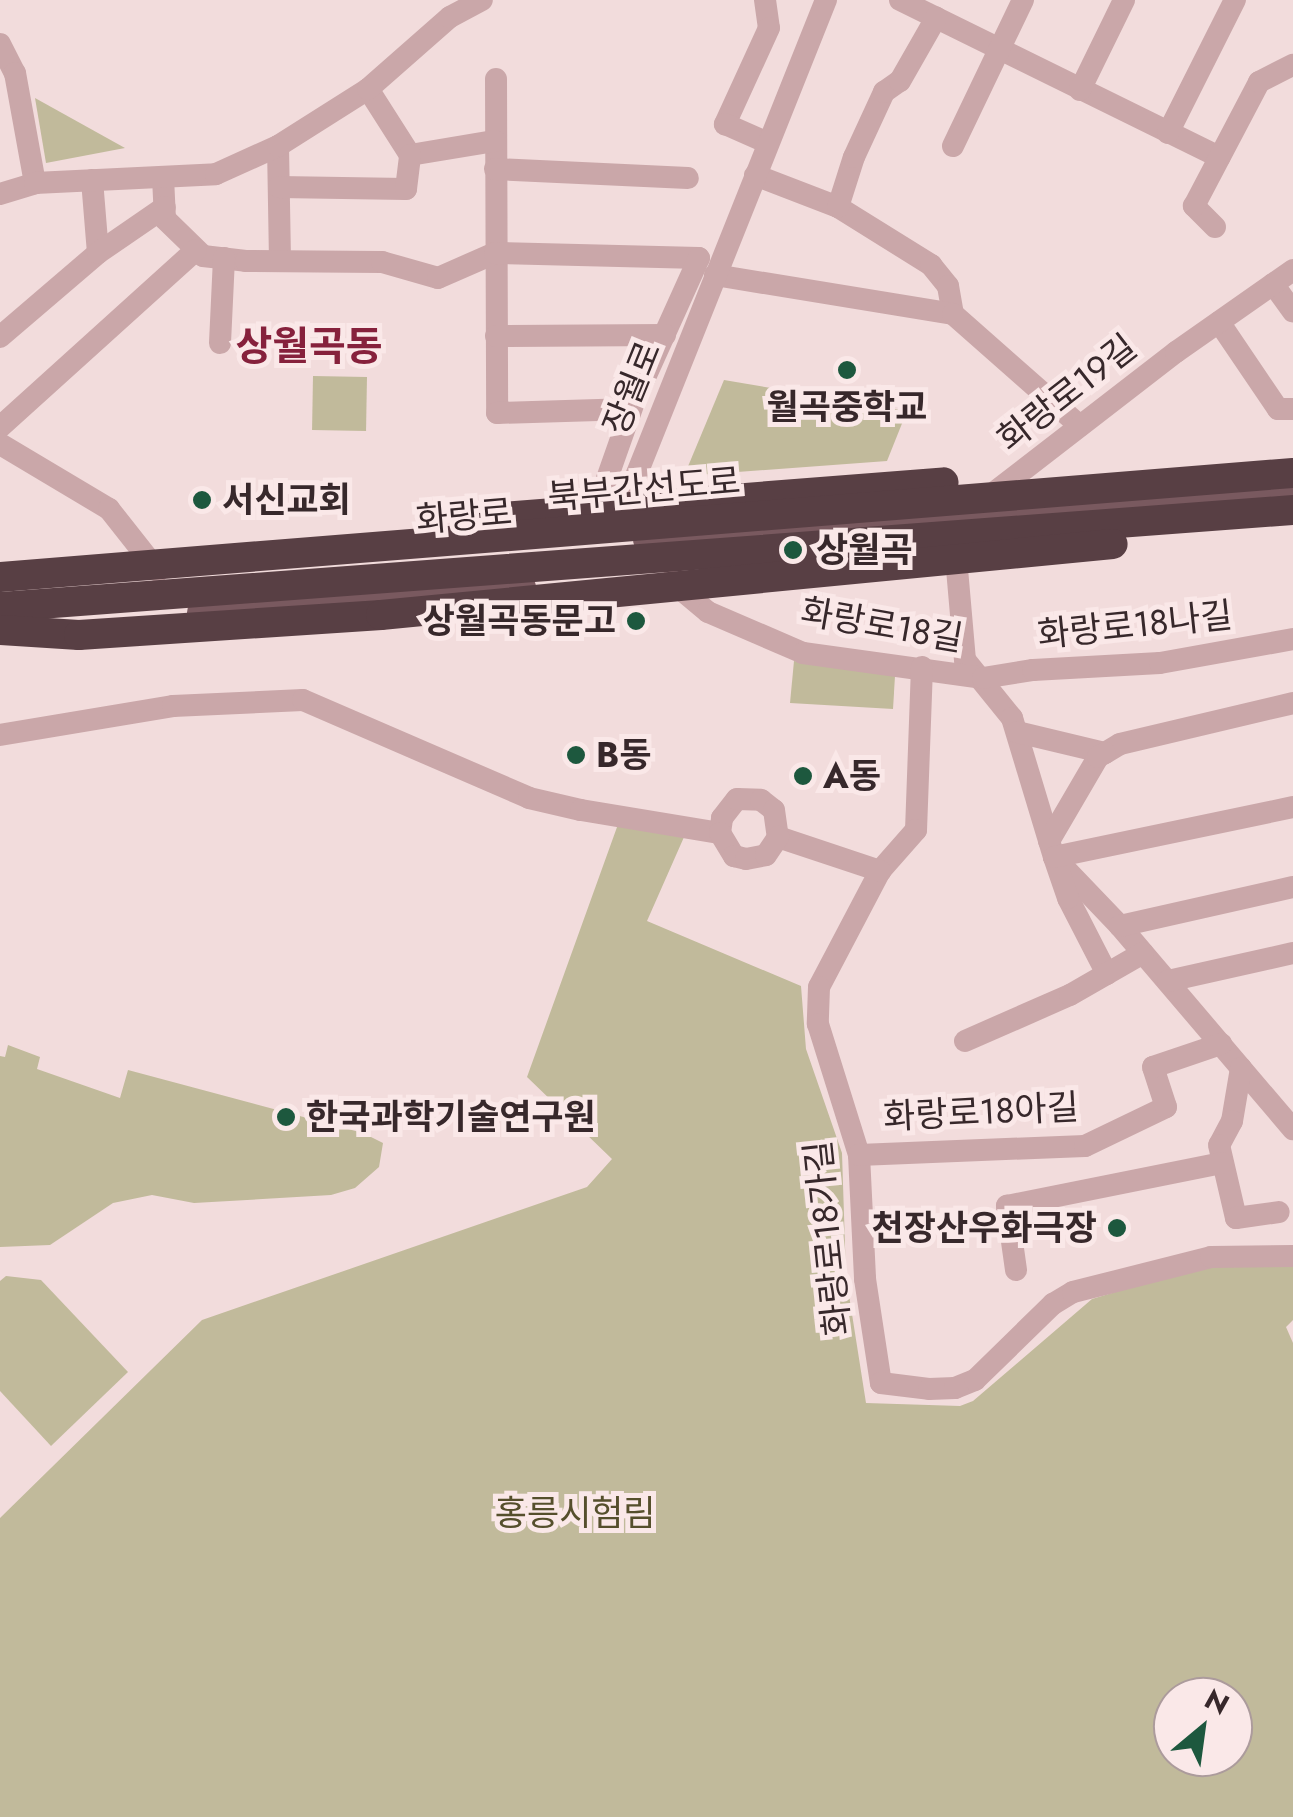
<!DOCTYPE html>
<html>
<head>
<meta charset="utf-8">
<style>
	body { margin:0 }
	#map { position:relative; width:1293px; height:1817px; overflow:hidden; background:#f2dcdc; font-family:Jost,"Noto Sans KR",sans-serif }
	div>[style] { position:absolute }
	.green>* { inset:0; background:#c1ba9b; transform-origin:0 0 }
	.minor>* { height:22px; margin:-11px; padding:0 11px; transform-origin:11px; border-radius:11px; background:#caa7a9 }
	.major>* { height:25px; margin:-12.5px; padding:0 12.5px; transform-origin:12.5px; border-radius:12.5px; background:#79595f }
	.highway>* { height:30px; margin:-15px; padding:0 15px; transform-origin:15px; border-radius:15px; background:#583f44 }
	.dots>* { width:28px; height:28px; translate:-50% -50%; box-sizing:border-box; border:5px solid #fae8e8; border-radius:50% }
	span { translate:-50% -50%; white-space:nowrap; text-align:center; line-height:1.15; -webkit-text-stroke:10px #fae8e8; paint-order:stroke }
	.street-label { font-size:35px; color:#37282b }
	.poi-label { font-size:35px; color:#37282b; font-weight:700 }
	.left { translate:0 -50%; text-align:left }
	.right { translate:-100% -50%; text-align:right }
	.park-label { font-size:35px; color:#554f2c }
	.quarter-label { font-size:40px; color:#86213c; font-weight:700 }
	.north { position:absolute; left:1153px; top:1677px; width:100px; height:100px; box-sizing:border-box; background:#fae8e8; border:2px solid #ac9b9c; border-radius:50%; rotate:29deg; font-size:28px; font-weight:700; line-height:40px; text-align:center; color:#37282b }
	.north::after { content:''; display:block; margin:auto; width:35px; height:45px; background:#1d583e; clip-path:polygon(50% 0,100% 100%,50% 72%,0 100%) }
</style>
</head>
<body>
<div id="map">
	<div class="green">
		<div style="clip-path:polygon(35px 98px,125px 148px,46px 163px)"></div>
		<div style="left:313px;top:376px;width:54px;height:54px;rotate:1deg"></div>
		<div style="clip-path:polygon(724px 380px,907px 411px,887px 461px,684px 476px)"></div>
		<div style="clip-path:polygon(794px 661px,895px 676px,893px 709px,790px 703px)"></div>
		<div style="clip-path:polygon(evenodd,621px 816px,688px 828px,647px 921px,801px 986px,806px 1049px,842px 1153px,846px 1276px,866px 1403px,960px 1406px,973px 1401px,1092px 1299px,1212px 1263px,1293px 1265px,1293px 1320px,1286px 1327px,1293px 1343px,1293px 1817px,0 1817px,0 1518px,202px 1320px,587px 1187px,612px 1159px,527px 1077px,621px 816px,1173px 1697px,1233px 1697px,1233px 1757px,1173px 1757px,1173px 1697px)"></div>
		<div style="clip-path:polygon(8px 1045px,40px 1057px,37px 1069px,120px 1098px,128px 1070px,363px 1133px,383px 1143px,379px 1167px,355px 1188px,331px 1195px,194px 1203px,152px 1195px,113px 1203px,50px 1245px,0 1247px,0 1056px,5px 1057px)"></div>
		<div style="clip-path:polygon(6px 1276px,41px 1280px,128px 1372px,51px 1446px,0 1391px,0 1281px)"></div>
	</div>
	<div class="minor">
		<div style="left:765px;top:0;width:28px;rotate:82deg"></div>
		<div style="left:769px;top:28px;width:106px;rotate:114.6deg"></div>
		<div style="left:725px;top:124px;width:47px;rotate:23.8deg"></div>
		<div style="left:900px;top:0;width:356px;rotate:26.2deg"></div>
		<div style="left:0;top:44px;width:33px;rotate:63deg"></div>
		<div style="left:15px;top:73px;width:112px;rotate:79.7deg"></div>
		<div style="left:496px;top:79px;width:334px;rotate:89.8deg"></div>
		<div style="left:497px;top:413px;width:134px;rotate:-1.7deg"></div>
		<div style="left:368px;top:89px;width:78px;rotate:57.5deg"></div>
		<div style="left:410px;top:155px;width:86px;rotate:-9.4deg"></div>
		<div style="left:1080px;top:90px;width:100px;rotate:-63.9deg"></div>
		<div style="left:1168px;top:133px;width:149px;rotate:-63.3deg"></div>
		<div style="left:278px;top:146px;width:115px;rotate:89deg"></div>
		<div style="left:953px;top:146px;width:162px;rotate:-64.4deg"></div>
		<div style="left:495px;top:169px;width:193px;rotate:2.7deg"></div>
		<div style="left:755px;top:175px;width:89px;rotate:21.1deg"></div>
		<div style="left:838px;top:207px;width:110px;rotate:31.9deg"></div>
		<div style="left:931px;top:265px;width:27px;rotate:51deg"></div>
		<div style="left:948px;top:286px;width:28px;rotate:80deg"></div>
		<div style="left:163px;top:177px;width:42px;rotate:87.3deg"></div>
		<div style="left:165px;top:219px;width:53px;rotate:44.2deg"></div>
		<div style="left:203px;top:256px;width:43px;rotate:6.6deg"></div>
		<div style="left:246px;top:261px;width:136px;rotate:0.4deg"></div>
		<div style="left:382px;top:262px;width:58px;rotate:15.9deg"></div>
		<div style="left:438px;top:278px;width:62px;rotate:-23.7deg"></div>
		<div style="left:495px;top:253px;width:204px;rotate:1.4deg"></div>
		<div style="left:699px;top:258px;width:158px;rotate:114.3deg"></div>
		<div style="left:634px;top:402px;width:93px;rotate:109.4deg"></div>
		<div style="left:603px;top:490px;width:31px;rotate:81deg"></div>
		<div style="left:92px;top:180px;width:73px;rotate:85.3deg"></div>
		<div style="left:279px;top:187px;width:127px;rotate:0.9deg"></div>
		<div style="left:406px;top:189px;width:34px;rotate:-83deg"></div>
		<div style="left:0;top:194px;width:37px;rotate:-17deg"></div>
		<div style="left:35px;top:183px;width:181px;rotate:-2.8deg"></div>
		<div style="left:216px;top:174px;width:68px;rotate:-24.3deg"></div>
		<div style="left:278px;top:146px;width:107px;rotate:-32.3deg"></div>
		<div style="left:368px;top:89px;width:109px;rotate:-41.3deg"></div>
		<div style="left:450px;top:17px;width:36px;rotate:-28deg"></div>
		<div style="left:838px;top:207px;width:52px;rotate:-72.3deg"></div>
		<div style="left:854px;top:157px;width:72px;rotate:-65.2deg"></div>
		<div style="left:884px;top:92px;width:19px;rotate:-35deg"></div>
		<div style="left:900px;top:81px;width:73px;rotate:-60.3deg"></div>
		<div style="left:1215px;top:227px;width:30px;rotate:-135deg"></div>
		<div style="left:1194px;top:206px;width:140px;rotate:-62.3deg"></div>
		<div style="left:1259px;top:82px;width:38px;rotate:-27deg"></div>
		<div style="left:715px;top:275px;width:241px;rotate:9.3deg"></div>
		<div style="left:953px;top:314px;width:169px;rotate:41.4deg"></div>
		<div style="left:1273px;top:284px;width:34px;rotate:54deg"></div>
		<div style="left:1219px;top:322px;width:105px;rotate:55.9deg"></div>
		<div style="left:1278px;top:409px;width:15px"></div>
		<div style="left:496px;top:336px;width:169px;rotate:-0.3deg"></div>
		<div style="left:0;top:337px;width:129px;rotate:-40.6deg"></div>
		<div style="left:98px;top:253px;width:81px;rotate:-34.5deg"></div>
		<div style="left:220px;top:343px;width:85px;rotate:-87.3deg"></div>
		<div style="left:0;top:427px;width:264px;rotate:-42.1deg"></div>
		<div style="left:0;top:444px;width:127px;rotate:30.8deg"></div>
		<div style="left:109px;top:509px;width:79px;rotate:51.7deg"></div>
		<div style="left:987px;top:498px;width:239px;rotate:-37.7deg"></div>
		<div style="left:1176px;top:352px;width:143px;rotate:-35deg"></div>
		<div style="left:618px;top:521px;width:561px;rotate:-68.24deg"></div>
		<div style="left:955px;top:546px;width:114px;rotate:85deg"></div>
		<div style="left:965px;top:660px;width:75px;rotate:51deg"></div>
		<div style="left:1012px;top:718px;width:145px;rotate:73.2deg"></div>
		<div style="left:1054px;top:857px;width:95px;rotate:46.3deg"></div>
		<div style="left:1120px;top:926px;width:267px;rotate:49.6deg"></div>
		<div style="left:671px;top:581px;width:48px;rotate:40deg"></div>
		<div style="left:708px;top:612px;width:103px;rotate:23.3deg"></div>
		<div style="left:803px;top:653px;width:182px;rotate:7.9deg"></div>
		<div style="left:983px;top:678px;width:51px;rotate:-9.1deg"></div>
		<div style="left:1033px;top:670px;width:127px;rotate:-3.2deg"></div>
		<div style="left:1160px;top:663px;width:135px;rotate:-10.2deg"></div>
		<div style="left:922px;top:667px;width:163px;rotate:92.1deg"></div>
		<div style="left:916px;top:830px;width:55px;rotate:131.3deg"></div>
		<div style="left:880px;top:871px;width:131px;rotate:117.7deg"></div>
		<div style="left:819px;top:987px;width:37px;rotate:92deg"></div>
		<div style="left:818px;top:1024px;width:137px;rotate:72.6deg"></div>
		<div style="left:859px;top:1155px;width:124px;rotate:87.2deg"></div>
		<div style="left:865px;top:1279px;width:105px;rotate:81.3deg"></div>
		<div style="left:881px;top:1383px;width:48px;rotate:7.1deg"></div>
		<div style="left:929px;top:1389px;width:26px;rotate:-2deg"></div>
		<div style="left:955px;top:1388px;width:22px;rotate:-22deg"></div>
		<div style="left:975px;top:1380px;width:109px;rotate:-44.3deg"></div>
		<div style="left:1053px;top:1304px;width:23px;rotate:-31deg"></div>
		<div style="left:1073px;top:1292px;width:142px;rotate:-14.2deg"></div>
		<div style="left:1211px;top:1257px;width:82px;rotate:-0.7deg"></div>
		<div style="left:1017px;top:732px;width:90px;rotate:13.4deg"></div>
		<div style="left:1105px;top:753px;width:17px;rotate:-31deg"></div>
		<div style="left:1120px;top:744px;width:178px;rotate:-13.3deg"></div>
		<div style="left:0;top:735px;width:175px;rotate:-9.5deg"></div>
		<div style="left:173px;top:706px;width:130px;rotate:-2.6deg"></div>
		<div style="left:303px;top:700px;width:246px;rotate:23.4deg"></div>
		<div style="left:529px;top:798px;width:53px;rotate:13deg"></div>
		<div style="left:581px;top:810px;width:141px;rotate:9.4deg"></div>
		<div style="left:720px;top:833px;width:15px;rotate:-82deg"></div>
		<div style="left:722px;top:818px;width:24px;rotate:-52deg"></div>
		<div style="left:737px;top:799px;width:24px;rotate:2deg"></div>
		<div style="left:761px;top:800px;width:16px;rotate:38deg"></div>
		<div style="left:774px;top:810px;width:27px;rotate:82deg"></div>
		<div style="left:778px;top:837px;width:108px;rotate:18.4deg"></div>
		<div style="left:720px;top:833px;width:27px;rotate:59deg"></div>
		<div style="left:734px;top:856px;width:12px;rotate:14deg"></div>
		<div style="left:746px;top:859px;width:20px;rotate:-11deg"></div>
		<div style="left:766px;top:855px;width:22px;rotate:-56deg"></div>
		<div style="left:1049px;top:841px;width:97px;rotate:-59.7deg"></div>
		<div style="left:1098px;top:757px;width:8px;rotate:-30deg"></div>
		<div style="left:1120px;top:926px;width:177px;rotate:-12.7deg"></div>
		<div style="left:1107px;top:974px;width:85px;rotate:-117.2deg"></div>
		<div style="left:1068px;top:898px;width:43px;rotate:-108.9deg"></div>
		<div style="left:1054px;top:857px;width:244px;rotate:-11.8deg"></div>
		<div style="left:1168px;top:981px;width:128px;rotate:-12.6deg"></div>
		<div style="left:965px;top:1041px;width:115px;rotate:-23.7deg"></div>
		<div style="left:1070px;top:995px;width:84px;rotate:-29.9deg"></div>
		<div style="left:1241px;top:1068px;width:54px;rotate:99.6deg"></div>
		<div style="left:1232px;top:1121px;width:27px;rotate:118deg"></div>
		<div style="left:1219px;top:1145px;width:75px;rotate:76.9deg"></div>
		<div style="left:1236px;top:1218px;width:43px;rotate:-7.9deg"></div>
		<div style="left:859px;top:1155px;width:226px;rotate:-2.3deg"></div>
		<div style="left:1085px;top:1146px;width:90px;rotate:-25.7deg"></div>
		<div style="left:1166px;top:1107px;width:42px;rotate:-108deg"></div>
		<div style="left:1153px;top:1067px;width:72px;rotate:-18.7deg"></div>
		<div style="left:1016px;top:1270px;width:65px;rotate:-98deg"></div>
		<div style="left:1007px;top:1206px;width:219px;rotate:-11.3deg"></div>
	</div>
	<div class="major">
		<div style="left:645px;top:539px;width:650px;rotate:-4.32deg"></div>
		<div style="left:199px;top:612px;width:325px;rotate:-4.4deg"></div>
	</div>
	<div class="highway">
		<div style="left:465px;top:520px;width:480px;rotate:-4.5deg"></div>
		<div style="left:0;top:577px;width:1297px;rotate:-4.6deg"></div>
		<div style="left:0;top:607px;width:1297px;rotate:-4.29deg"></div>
		<div style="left:0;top:630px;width:79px;rotate:3.6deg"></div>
		<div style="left:79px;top:635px;width:303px;rotate:-3.8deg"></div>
		<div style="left:381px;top:615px;width:735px;rotate:-5.54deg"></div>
	</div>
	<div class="dots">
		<div style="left:847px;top:370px;background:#1d583e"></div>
		<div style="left:202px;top:500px;background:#1d583e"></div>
		<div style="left:793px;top:550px;background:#1d583e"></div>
		<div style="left:636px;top:621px;background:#1d583e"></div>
		<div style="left:576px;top:755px;background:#1d583e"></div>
		<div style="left:803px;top:776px;background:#1d583e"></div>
		<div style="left:286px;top:1117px;background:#1d583e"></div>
		<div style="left:1117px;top:1228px;background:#1d583e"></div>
	</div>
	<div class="street-label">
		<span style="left:632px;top:388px;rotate:-68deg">장월로</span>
		<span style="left:1067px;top:393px;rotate:-38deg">화랑로19길</span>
		<span style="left:644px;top:489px;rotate:-5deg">북부간선도로</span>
		<span style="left:464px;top:516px;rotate:-5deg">화랑로</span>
		<span style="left:882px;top:625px;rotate:10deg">화랑로18길</span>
		<span style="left:1135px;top:625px;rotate:-6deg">화랑로18나길</span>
		<span style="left:981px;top:1112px;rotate:-3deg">화랑로18아길</span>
		<span style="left:828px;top:1238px;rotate:-96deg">화랑로18가길</span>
	</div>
	<div class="poi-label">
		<span style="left:847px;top:407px">월곡중학교</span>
		<span class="left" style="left:222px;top:500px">서신교회</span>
		<span class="left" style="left:816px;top:550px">상월곡</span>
		<span class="right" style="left:616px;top:621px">상월곡동문고</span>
		<span class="left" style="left:596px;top:755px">B동</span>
		<span class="left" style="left:823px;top:776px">A동</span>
		<span class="left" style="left:306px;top:1117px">한국과학기술연구원</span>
		<span class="right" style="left:1097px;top:1228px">천장산우화극장</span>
	</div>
	<div class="park-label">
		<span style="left:575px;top:1513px">홍릉시험림</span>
	</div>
	<div class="quarter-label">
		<span style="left:309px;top:346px">상월곡동</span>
	</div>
	<div class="north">N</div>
</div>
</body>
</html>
